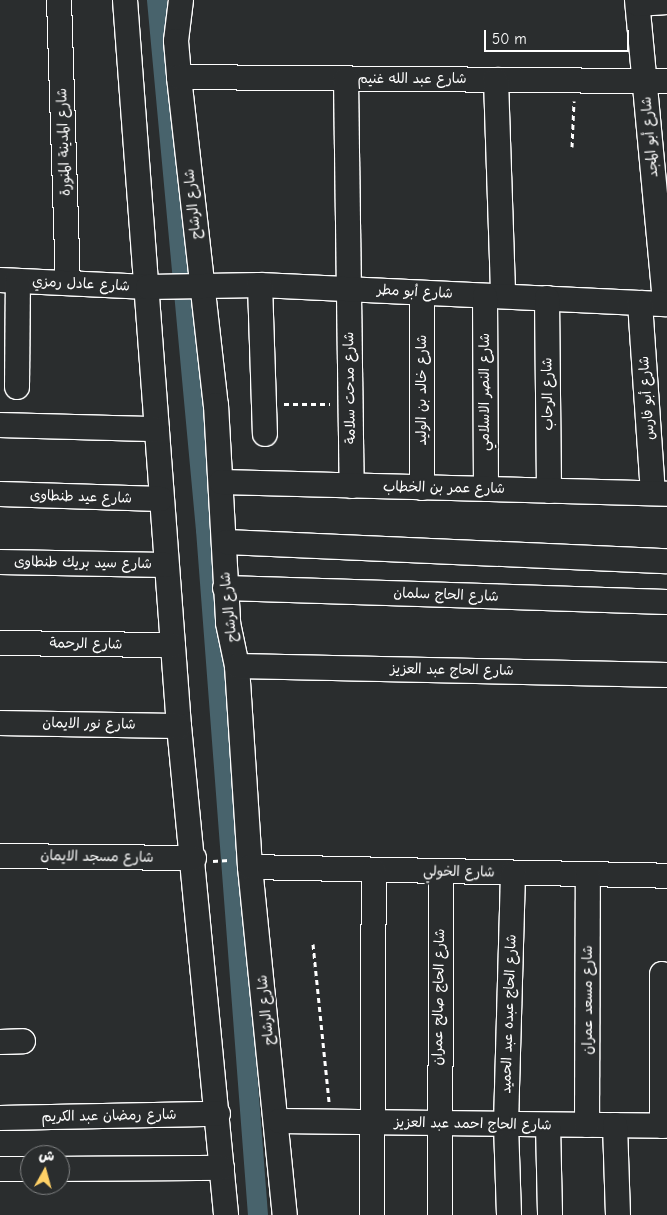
<!DOCTYPE html>
<html>
<head>
<meta charset="utf-8">
<style>
	body { margin:0 }
	#map { position:relative; width:667px; height:1215px; overflow:hidden; background:#2a2d2e; font-family:"Comic Neue","Playpen Sans Arabic",sans-serif }
	div>[style] { position:absolute }
	.canal>* { height:20px; margin:-10px; padding:0 10px; transform-origin:10px; border-radius:10px; background:#48636c }
	.path>* { height:3px; margin-top:-1.5px; transform-origin:0; background:repeating-linear-gradient(90deg,#fff 0 5px,transparent 0 9px) }
	.roads { filter:drop-shadow(1px 0 #fff) drop-shadow(-1px 0 #fff) drop-shadow(0 1px #fff) drop-shadow(0 -1px #fff) }
	.minor>* { height:24px; margin:-12px; padding:0 12px; transform-origin:12px; border-radius:12px; background:#2a2d2e }
	span { translate:-50% -50%; white-space:nowrap; text-align:center; line-height:1.15; -webkit-text-stroke:4px #2a2d2e; paint-order:stroke }
	.street-label { font-size:14px; color:#fff }
	.north { position:absolute; left:20px; top:1145px; width:50px; height:50px; box-sizing:border-box; background:#2a2d2e; border:1px solid #7f8182; border-radius:50%; rotate:7deg; font-size:14px; font-weight:700; line-height:20px; text-align:center; color:#fff }
	.north::after { content:''; display:block; margin:auto; width:18px; height:22px; background:#ffd166; clip-path:polygon(50% 0,100% 100%,50% 72%,0 100%) }
	.scale { position:absolute; left:484px; top:30px; width:145px; height:22px; box-sizing:border-box; border:2px solid #fff; border-top:0; padding-left:6px; font-size:15px; line-height:18px; white-space:nowrap; color:#fff; -webkit-text-stroke:4px #2a2d2e; paint-order:stroke }
</style>
</head>
<body>
<div id="map">
	<div class="canal">
		<div style="left:157px;top:0;width:532px;rotate:84.72deg"></div>
		<div style="left:206px;top:530px;width:687px;rotate:85.66deg"></div>
	</div>
	<div class="path">
		<div style="left:572px;top:147px;width:46px;rotate:-87.5deg"></div>
		<div style="left:284px;top:404px;width:46px"></div>
		<div style="left:213px;top:861px;width:16px;rotate:-4deg"></div>
		<div style="left:313px;top:944px;width:159px;rotate:84.2deg"></div>
	</div>
	<div class="roads">
		<div class="minor">
			<div style="left:59px;top:0;width:283px;rotate:88.2deg"></div>
			<div style="left:125px;top:0;width:728px;rotate:85.75deg"></div>
			<div style="left:179px;top:726px;width:491px;rotate:84.5deg"></div>
			<div style="left:181px;top:0;width:41px;rotate:97deg"></div>
			<div style="left:176px;top:41px;width:36px;rotate:85deg"></div>
			<div style="left:179px;top:77px;width:330px;rotate:83.6deg"></div>
			<div style="left:216px;top:405px;width:218px;rotate:86.8deg"></div>
			<div style="left:228px;top:623px;width:44px;rotate:78.2deg"></div>
			<div style="left:237px;top:666px;width:201px;rotate:86.3deg"></div>
			<div style="left:250px;top:867px;width:350px;rotate:84.3deg"></div>
			<div style="left:637px;top:0;width:305px;rotate:84.7deg"></div>
			<div style="left:638px;top:4px;width:29px;rotate:-4deg"></div>
			<div style="left:179px;top:77px;width:488px;rotate:0.5deg"></div>
			<div style="left:346px;top:79px;width:407px;rotate:89.2deg"></div>
			<div style="left:496px;top:80px;width:216px;rotate:88.1deg"></div>
			<div style="left:0;top:280px;width:148px;rotate:2.7deg"></div>
			<div style="left:148px;top:287px;width:112px;rotate:-1deg"></div>
			<div style="left:260px;top:285px;width:407px;rotate:2.7deg"></div>
			<div style="left:260px;top:285px;width:149px;rotate:88.1deg"></div>
			<div style="left:485px;top:296px;width:193px;rotate:89.7deg"></div>
			<div style="left:547px;top:298px;width:193px;rotate:89.4deg"></div>
			<div style="left:640px;top:303px;width:190px;rotate:86.1deg"></div>
			<div style="left:17px;top:387px;width:106px;rotate:-89.5deg"></div>
			<div style="left:0;top:425px;width:157px;rotate:1.5deg"></div>
			<div style="left:221px;top:482px;width:446px;rotate:1.5deg"></div>
			<div style="left:422px;top:488px;width:195px;rotate:-90deg"></div>
			<div style="left:0;top:494px;width:161px;rotate:1.8deg"></div>
			<div style="left:226px;top:542px;width:441px;rotate:2.5deg"></div>
			<div style="left:0;top:562px;width:166px;rotate:1deg"></div>
			<div style="left:225px;top:588px;width:442px;rotate:1.8deg"></div>
			<div style="left:0;top:643px;width:173px;rotate:0.7deg"></div>
			<div style="left:237px;top:666px;width:430px;rotate:1.2deg"></div>
			<div style="left:0;top:723px;width:179px;rotate:1deg"></div>
			<div style="left:0;top:856px;width:194px;rotate:0.6deg"></div>
			<div style="left:250px;top:867px;width:417px;rotate:1.2deg"></div>
			<div style="left:0;top:1042px;width:23px;rotate:-2deg"></div>
			<div style="left:0;top:1118px;width:218px;rotate:-1.1deg"></div>
			<div style="left:279px;top:1121px;width:388px;rotate:0.7deg"></div>
			<div style="left:548px;top:1125px;width:90px;rotate:88.7deg"></div>
			<div style="left:587px;top:1125px;width:250px;rotate:-89.8deg"></div>
			<div style="left:615px;top:1125px;width:90px;rotate:88.1deg"></div>
			<div style="left:662px;top:1126px;width:152px;rotate:-90deg"></div>
			<div style="left:0;top:1169px;width:30px"></div>
			<div style="left:60px;top:1169px;width:162px;rotate:-0.4deg"></div>
			<div style="left:372px;top:1215px;width:345px;rotate:-89.7deg"></div>
			<div style="left:440px;top:1215px;width:344px;rotate:-89.8deg"></div>
			<div style="left:509px;top:1215px;width:91px;rotate:-91.9deg"></div>
			<div style="left:506px;top:1124px;width:251px;rotate:-88.4deg"></div>
		</div>
	</div>
	<div class="street-label">
		<span style="left:412px;top:79px">شارع عبد الله غنيم</span>
		<span style="left:650px;top:137px;rotate:-95deg">شارع أبو المجد</span>
		<span style="left:64px;top:142px;rotate:-92deg">شارع المدينة المنورة</span>
		<span style="left:193px;top:204px;rotate:-96deg">شارع الرشاح</span>
		<span style="left:81px;top:284px;rotate:3deg">شارع عادل رمزي</span>
		<span style="left:415px;top:292px;rotate:3deg">شارع أبو مطر</span>
		<span style="left:350px;top:388px;rotate:-91deg">شارع مدحت سلامة</span>
		<span style="left:422px;top:390px;rotate:-90deg">شارع خالد بن الوليد</span>
		<span style="left:485px;top:392px;rotate:-90deg">شارع النصر الاسلامي</span>
		<span style="left:548px;top:394px;rotate:-91deg">شارع الرحاب</span>
		<span style="left:647px;top:398px;rotate:-94deg">شارع أبو فارس</span>
		<span style="left:444px;top:488px;rotate:1deg">شارع عمر بن الخطاب</span>
		<span style="left:81px;top:497px;rotate:2deg">شارع عيد طنطاوى</span>
		<span style="left:83px;top:563px;rotate:1deg">شارع سيد بريك طنطاوى</span>
		<span style="left:446px;top:595px;rotate:2deg">شارع الحاج سلمان</span>
		<span style="left:229px;top:607px;rotate:-96deg">شارع الرشاح</span>
		<span style="left:86px;top:644px;rotate:1deg">شارع الرحمة</span>
		<span style="left:452px;top:670px;rotate:1deg">شارع الحاج عبد العزيز</span>
		<span style="left:89px;top:724px;rotate:1deg">شارع نور الايمان</span>
		<span style="left:97px;top:857px;rotate:1deg">شارع مسجد الايمان</span>
		<span style="left:459px;top:872px;rotate:1deg">شارع الخولي</span>
		<span style="left:439px;top:997px;rotate:-89deg">شارع الحاج صالح عمران</span>
		<span style="left:588px;top:1000px;rotate:-90deg">شارع مسعد عمران</span>
		<span style="left:266px;top:1010px;rotate:-96deg">شارع الرشاح</span>
		<span style="left:509px;top:1014px;rotate:-88deg">شارع الحاج عبده عبد الحميد</span>
		<span style="left:109px;top:1116px;rotate:-1deg">شارع رمضان عبد الكريم</span>
		<span style="left:473px;top:1124px;rotate:1deg">شارع الحاج احمد عبد العزيز</span>
	</div>
	<div class="north">ش</div>
	<div class="scale">50 m</div>
</div>
</body>
</html>
